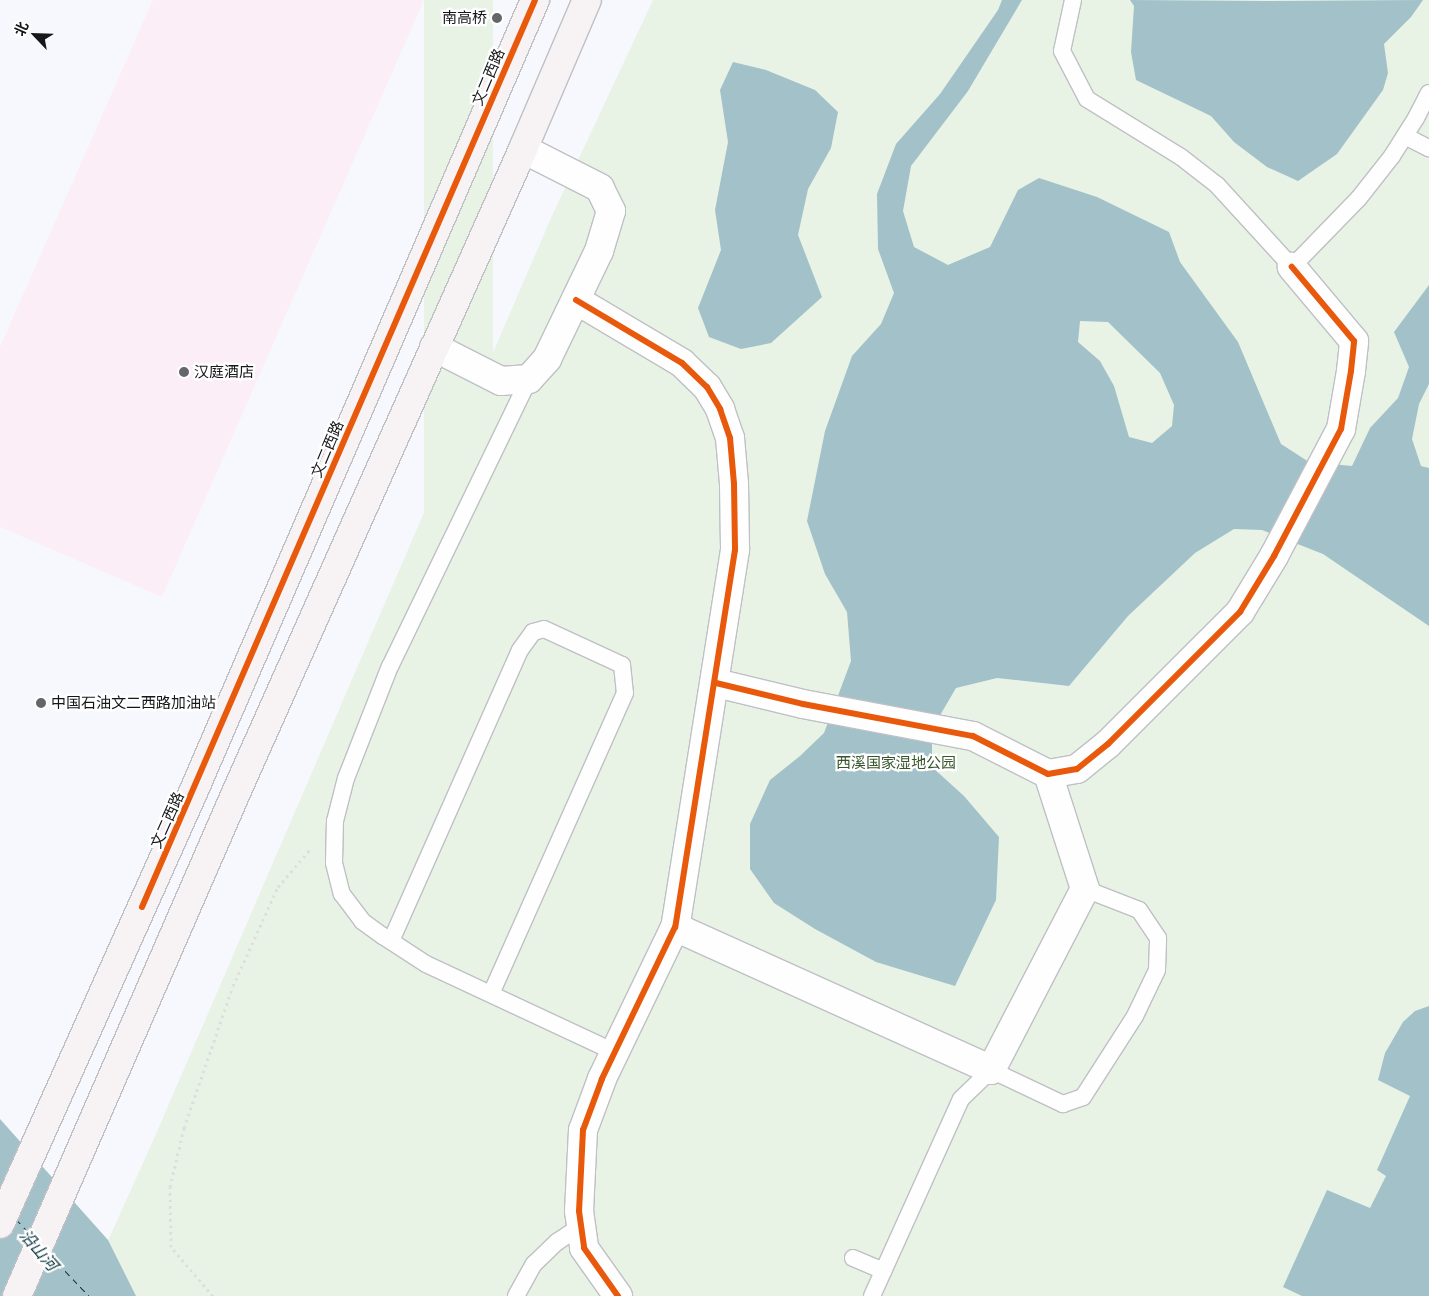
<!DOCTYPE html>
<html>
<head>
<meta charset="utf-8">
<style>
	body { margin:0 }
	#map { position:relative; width:1429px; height:1296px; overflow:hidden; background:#f7f8fd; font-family:"Noto Sans","Noto Sans SC",sans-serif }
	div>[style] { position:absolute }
	.commercial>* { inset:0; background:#fbeef6 }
	.green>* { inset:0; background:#e8f3e6; transform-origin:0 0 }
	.water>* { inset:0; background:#a2c1c9 }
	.ferry>* { height:1px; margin-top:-0.5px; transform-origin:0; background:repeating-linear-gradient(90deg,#043038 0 6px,transparent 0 11px) }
	.path>* { height:3px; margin-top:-1.5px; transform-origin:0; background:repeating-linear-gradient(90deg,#dededf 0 2.5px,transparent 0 6.5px) }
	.roads { filter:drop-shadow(1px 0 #bfc0c4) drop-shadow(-1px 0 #bfc0c4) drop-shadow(0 1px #bfc0c4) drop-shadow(0 -1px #bfc0c4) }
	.lane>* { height:16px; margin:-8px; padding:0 8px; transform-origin:8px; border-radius:8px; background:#fefeff }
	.street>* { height:28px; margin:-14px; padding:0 14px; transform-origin:14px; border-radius:14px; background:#fefeff }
	.secondary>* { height:28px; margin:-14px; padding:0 14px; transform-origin:14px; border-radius:14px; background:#f7f3f4 }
	.cycleway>* { height:6px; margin:-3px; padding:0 3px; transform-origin:3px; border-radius:3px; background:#e8590c }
	.dots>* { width:14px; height:14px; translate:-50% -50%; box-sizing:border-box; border:2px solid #fff; border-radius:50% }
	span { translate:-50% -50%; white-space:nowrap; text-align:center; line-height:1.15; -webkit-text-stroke:4.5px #fff; paint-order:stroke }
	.poi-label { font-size:15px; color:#161719 }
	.right { translate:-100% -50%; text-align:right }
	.left { translate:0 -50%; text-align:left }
	.street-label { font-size:15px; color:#161719 }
	.park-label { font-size:15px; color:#365529 }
	.water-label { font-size:16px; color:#043038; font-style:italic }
	.north { position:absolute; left:10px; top:10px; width:50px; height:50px; -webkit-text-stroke:4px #fff; paint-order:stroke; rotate:294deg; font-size:14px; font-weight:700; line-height:20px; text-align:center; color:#161719 }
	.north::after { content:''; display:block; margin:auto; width:18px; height:22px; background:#161719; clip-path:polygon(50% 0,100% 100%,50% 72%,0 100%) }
</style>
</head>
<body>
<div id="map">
	<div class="commercial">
		<div style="clip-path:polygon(153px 0,424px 0,162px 597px,0 527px,0 347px)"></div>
	</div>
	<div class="green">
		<div style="left:424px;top:0;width:69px;height:579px"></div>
		<div style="clip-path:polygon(653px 0,1429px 0,1429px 1296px,83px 1296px,156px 1134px,551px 218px)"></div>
	</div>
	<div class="water">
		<div style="clip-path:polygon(evenodd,1002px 0,1022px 0,968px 91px,911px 166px,903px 211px,914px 247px,948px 265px,990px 247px,1018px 190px,1039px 178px,1097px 197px,1169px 232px,1180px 262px,1238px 342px,1281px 444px,1309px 462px,1352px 466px,1370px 428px,1398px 398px,1409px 367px,1394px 332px,1429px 285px,1429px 384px,1419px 404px,1412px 439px,1421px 466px,1429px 468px,1429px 626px,1323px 554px,1262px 530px,1234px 529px,1195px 553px,1128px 616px,1069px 686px,997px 678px,956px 688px,932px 729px,932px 767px,964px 796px,999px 837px,996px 900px,955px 986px,876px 962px,815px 929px,774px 903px,750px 869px,750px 824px,770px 780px,800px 756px,824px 733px,851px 661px,847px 612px,825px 574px,807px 521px,825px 431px,852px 356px,881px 324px,894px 293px,878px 249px,877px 194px,896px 144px,940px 94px,998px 10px,1002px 0,1080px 321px,1108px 322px,1160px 373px,1174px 405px,1172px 426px,1152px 443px,1129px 437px,1114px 386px,1100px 361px,1078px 342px,1080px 321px)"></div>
		<div style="clip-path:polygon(1130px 0,1266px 1px,1423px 0,1411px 17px,1384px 44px,1388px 73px,1383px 90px,1337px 154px,1298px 181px,1267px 167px,1234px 142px,1211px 116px,1136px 80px,1131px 52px,1134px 6px)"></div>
		<div style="clip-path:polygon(733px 62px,766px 70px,815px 90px,838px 112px,831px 148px,808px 189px,798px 235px,822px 297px,771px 343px,741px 349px,709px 337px,698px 308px,721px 250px,715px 210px,728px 142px,720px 90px)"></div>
		<div style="clip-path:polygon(1429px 1006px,1429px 1296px,1302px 1296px,1283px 1287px,1327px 1190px,1370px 1208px,1386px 1176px,1377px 1170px,1410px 1096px,1378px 1080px,1385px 1053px,1403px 1022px,1415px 1011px)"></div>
		<div style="clip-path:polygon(0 1119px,108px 1240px,136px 1296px,0 1296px)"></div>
	</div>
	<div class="ferry">
		<div style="left:16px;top:1219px;width:21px;rotate:47deg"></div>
		<div style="left:50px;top:1255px;width:57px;rotate:46.4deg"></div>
	</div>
	<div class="path">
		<div style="left:213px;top:1296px;width:65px;rotate:-130.6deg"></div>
		<div style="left:171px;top:1247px;width:60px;rotate:-91deg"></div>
		<div style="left:170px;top:1187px;width:61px;rotate:-76.7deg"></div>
		<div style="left:184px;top:1128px;width:150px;rotate:-71deg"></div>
		<div style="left:233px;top:986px;width:109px;rotate:-65.6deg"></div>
		<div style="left:278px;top:887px;width:52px;rotate:-49.6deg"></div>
	</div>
	<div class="roads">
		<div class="lane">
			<div style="left:1073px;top:0;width:52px;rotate:102.2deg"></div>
			<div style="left:1062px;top:51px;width:54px;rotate:62.5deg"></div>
			<div style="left:1087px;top:99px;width:110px;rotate:31.7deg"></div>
			<div style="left:1181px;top:157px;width:46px;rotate:37.9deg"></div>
			<div style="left:1217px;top:185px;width:111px;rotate:47.6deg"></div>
			<div style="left:1292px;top:267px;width:96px;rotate:-45.8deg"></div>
			<div style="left:1359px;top:198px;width:53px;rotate:-51.8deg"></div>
			<div style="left:1392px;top:156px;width:45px;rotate:-57.7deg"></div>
			<div style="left:1416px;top:118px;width:28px;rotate:-63deg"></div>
			<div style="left:1405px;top:136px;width:27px;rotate:27deg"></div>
			<div style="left:529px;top:379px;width:319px;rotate:115.8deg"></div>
			<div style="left:390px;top:666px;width:120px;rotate:111.4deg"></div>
			<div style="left:346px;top:778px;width:44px;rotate:104.3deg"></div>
			<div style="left:335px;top:821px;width:42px;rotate:91.4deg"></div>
			<div style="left:334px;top:863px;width:32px;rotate:76deg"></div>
			<div style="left:342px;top:894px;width:34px;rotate:53deg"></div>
			<div style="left:362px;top:921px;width:26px;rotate:36deg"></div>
			<div style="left:383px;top:936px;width:51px;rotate:33.1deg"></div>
			<div style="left:426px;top:964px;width:208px;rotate:25deg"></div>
			<div style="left:391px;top:941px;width:318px;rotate:-66.1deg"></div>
			<div style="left:520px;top:650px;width:22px;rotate:-54deg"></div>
			<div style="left:533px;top:632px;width:11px;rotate:-15deg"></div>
			<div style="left:544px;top:629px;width:86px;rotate:24.8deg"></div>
			<div style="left:622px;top:665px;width:28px;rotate:84deg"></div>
			<div style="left:625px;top:693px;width:329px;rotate:114deg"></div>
			<div style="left:853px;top:1258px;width:33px;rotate:23deg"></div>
			<div style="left:516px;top:1296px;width:37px;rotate:-61deg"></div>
			<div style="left:534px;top:1264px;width:32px;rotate:-44deg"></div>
			<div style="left:557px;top:1242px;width:29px;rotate:-34deg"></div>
			<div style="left:872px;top:1296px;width:216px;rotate:-65.7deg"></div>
			<div style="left:961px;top:1099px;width:42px;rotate:-44deg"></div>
			<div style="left:991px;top:1070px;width:80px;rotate:25.3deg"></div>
			<div style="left:1063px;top:1104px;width:21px;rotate:-19deg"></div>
			<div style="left:1083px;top:1097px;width:96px;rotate:-57.3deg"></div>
			<div style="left:1135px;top:1016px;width:51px;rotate:-64.4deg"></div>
			<div style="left:1157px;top:970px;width:32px;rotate:-88deg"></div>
			<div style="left:1158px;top:938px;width:34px;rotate:-124deg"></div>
			<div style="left:1139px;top:910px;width:58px;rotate:-158.7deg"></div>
		</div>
		<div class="street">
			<div style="left:576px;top:300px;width:123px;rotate:30.7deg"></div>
			<div style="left:682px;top:363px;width:35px;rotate:44deg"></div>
			<div style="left:707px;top:387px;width:26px;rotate:59deg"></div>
			<div style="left:720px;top:409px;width:31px;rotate:71deg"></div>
			<div style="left:730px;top:438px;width:46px;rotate:85deg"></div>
			<div style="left:734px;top:484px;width:66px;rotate:89.1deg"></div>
			<div style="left:735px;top:550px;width:382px;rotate:99deg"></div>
			<div style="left:675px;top:927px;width:169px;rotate:115.7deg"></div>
			<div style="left:602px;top:1079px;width:54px;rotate:110.4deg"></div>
			<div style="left:583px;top:1130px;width:81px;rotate:92.8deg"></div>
			<div style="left:579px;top:1211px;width:37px;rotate:82deg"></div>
			<div style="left:584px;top:1248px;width:59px;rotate:54.7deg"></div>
			<div style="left:434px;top:347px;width:75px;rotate:26.9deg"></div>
			<div style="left:501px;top:381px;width:28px;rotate:-4deg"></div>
			<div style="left:529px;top:379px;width:27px;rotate:-48deg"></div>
			<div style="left:547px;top:359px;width:120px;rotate:-64.3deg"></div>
			<div style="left:599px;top:251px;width:42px;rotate:-73.3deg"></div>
			<div style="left:611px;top:211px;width:25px;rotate:-116deg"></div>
			<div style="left:600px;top:188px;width:86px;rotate:-153.1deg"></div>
			<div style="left:716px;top:683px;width:89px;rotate:13.6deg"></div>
			<div style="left:803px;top:704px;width:173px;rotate:10.7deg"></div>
			<div style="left:973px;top:736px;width:84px;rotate:26.9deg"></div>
			<div style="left:1048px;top:774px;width:29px;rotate:-10deg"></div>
			<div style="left:1077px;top:769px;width:40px;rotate:-39deg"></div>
			<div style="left:1108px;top:744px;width:187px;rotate:-45deg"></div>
			<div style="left:1240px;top:612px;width:66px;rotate:-58.7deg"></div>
			<div style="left:1274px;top:556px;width:144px;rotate:-62.2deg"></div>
			<div style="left:1341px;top:429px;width:59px;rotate:-80.2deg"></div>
			<div style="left:1351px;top:371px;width:30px;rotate:-84deg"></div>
			<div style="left:1354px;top:341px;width:97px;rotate:-130deg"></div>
			<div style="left:675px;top:927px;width:347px;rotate:24.3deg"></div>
			<div style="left:991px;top:1070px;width:204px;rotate:-62.6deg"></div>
			<div style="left:1085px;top:889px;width:121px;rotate:-107.8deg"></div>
		</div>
		<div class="secondary">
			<div style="left:0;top:1224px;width:485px;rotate:-65.9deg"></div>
			<div style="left:198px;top:781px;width:851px;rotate:-66.66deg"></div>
			<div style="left:17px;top:1296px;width:546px;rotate:-66.48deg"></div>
			<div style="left:235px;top:795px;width:707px;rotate:-65.97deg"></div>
			<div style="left:523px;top:149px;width:162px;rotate:-66.8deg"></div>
		</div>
	</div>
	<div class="cycleway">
		<div style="left:576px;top:300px;width:123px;rotate:30.7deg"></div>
		<div style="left:682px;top:363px;width:35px;rotate:44deg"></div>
		<div style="left:707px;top:387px;width:26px;rotate:59deg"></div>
		<div style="left:720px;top:409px;width:31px;rotate:71deg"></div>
		<div style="left:730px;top:438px;width:46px;rotate:85deg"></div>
		<div style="left:734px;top:484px;width:66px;rotate:89.1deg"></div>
		<div style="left:735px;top:550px;width:382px;rotate:99deg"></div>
		<div style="left:675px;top:927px;width:169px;rotate:115.7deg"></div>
		<div style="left:602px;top:1079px;width:54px;rotate:110.4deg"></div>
		<div style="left:583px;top:1130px;width:81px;rotate:92.8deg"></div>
		<div style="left:579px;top:1211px;width:37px;rotate:82deg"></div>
		<div style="left:584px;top:1248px;width:59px;rotate:54.7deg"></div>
		<div style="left:716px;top:683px;width:89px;rotate:13.6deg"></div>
		<div style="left:803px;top:704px;width:173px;rotate:10.7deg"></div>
		<div style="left:973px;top:736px;width:84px;rotate:26.9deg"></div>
		<div style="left:1048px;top:774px;width:29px;rotate:-10deg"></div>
		<div style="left:1077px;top:769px;width:40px;rotate:-39deg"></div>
		<div style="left:1108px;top:744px;width:187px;rotate:-45deg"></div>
		<div style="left:1240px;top:612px;width:66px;rotate:-58.7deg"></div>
		<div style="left:1274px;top:556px;width:144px;rotate:-62.2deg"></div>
		<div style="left:1341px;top:429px;width:59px;rotate:-80.2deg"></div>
		<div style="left:1351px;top:371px;width:30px;rotate:-84deg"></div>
		<div style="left:1354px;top:341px;width:97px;rotate:-130deg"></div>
		<div style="left:142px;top:907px;width:988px;rotate:-66.57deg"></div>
	</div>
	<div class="dots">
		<div style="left:497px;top:18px;background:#656669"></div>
		<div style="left:184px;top:372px;background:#656669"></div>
		<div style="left:41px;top:703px;background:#656669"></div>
	</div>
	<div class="poi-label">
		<span class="right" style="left:487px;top:18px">南高桥</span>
		<span class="left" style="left:194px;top:372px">汉庭酒店</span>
		<span class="left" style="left:51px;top:703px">中国石油文二西路加油站</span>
	</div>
	<div class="street-label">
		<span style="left:488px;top:77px;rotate:-67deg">文二西路</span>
		<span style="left:327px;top:449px;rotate:-67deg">文二西路</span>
		<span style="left:167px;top:820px;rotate:-66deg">文二西路</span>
	</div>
	<div class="park-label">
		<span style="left:896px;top:763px">西溪国家湿地公园</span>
	</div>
	<div class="water-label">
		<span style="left:39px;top:1250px;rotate:49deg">沿山河</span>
	</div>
	<div class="north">北</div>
</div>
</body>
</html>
